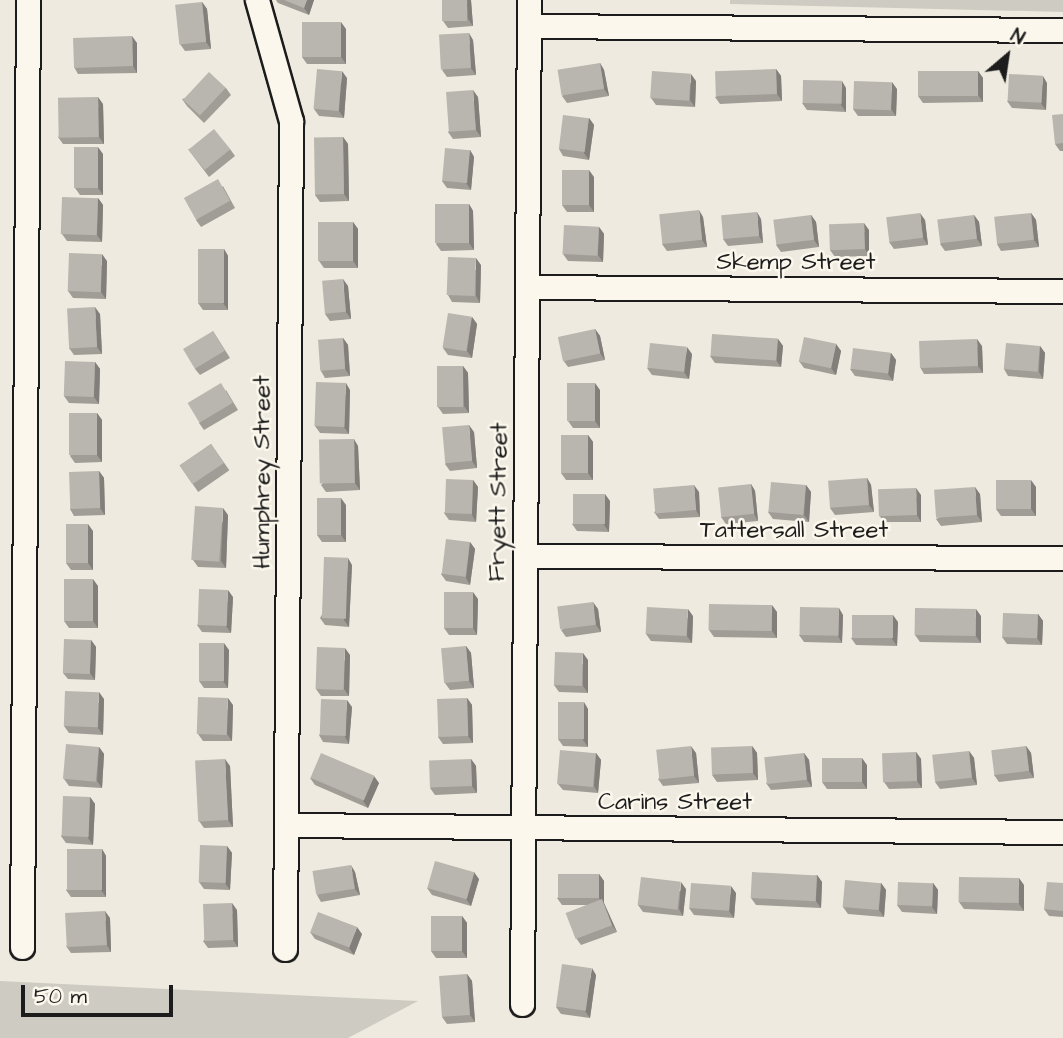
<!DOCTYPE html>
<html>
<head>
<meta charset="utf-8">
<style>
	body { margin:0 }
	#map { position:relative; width:1063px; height:1038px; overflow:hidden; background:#eeeadf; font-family:"Architects Daughter",sans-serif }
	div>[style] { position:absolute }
	.green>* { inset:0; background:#ceccc2 }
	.roads { filter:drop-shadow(2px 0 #1c1c1c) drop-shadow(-2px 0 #1c1c1c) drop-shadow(0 2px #1c1c1c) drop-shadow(0 -2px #1c1c1c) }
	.minor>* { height:23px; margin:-11.5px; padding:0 11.5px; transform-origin:11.5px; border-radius:11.5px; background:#fbf7ec }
	.wall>* { inset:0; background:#9f9d96; transform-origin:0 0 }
	.shaded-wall>* { inset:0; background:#827f7a }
	.building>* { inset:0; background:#b9b6af; transform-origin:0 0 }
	span { translate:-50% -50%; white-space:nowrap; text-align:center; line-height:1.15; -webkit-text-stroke:5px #fbf7ec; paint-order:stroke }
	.street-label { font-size:24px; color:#1c1c1c }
	.north { position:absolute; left:972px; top:21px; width:70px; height:70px; -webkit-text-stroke:5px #fbf7ec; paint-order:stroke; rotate:29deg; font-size:19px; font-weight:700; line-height:28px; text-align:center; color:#1c1c1c }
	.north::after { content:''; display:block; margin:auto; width:24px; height:32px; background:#1c1c1c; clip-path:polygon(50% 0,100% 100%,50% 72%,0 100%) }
	.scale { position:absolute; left:21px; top:985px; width:152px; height:32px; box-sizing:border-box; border:4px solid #1c1c1c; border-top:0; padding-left:9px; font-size:21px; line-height:24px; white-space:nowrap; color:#1c1c1c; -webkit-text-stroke:5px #fbf7ec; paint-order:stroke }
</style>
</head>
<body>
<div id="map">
	<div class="green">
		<div style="clip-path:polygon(730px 0,1063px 0,1063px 12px,730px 4px)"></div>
		<div style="clip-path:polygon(0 981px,418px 1001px,348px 1038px,0 1038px)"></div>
	</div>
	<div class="roads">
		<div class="minor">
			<div style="left:257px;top:0;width:126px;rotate:74.3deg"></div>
			<div style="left:291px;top:121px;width:828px;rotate:90.42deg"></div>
			<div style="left:530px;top:26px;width:533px;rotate:0.43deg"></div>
			<div style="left:528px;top:287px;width:535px;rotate:0.43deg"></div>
			<div style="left:525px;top:556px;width:538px;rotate:0.21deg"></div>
			<div style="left:288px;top:825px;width:775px;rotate:0.52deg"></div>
			<div style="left:22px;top:947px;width:947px;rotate:-89.64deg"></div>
			<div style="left:522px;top:1004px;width:1004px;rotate:-89.6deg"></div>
		</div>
	</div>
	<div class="wall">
		<div style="clip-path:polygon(276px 0,314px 0,309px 15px,278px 3px)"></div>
		<div style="clip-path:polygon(471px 0,473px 26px,448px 28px,443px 21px)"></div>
		<div style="clip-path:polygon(202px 2px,207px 9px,211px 49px,185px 51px,180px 44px)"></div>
		<div style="clip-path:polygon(346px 29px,346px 64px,307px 64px,302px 57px)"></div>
		<div style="clip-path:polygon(473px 40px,476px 75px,447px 77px,442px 70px)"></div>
		<div style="clip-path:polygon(137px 43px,137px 73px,78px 74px,74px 67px)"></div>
		<div style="clip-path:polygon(600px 63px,604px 70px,609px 96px,567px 103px,562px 96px)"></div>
		<div style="clip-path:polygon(776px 69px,781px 76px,782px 101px,720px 104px,715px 97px)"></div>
		<div style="clip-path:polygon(978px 71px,983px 78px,983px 102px,923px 103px,918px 96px)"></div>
		<div style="clip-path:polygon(347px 78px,344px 118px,319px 116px,314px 109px)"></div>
		<div style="clip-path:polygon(696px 81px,695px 107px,656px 105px,651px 98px)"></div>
		<div style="clip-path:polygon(1047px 83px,1046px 110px,1012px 108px,1007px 101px)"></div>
		<div style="clip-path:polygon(226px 88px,231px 95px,204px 123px,187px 106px,182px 99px)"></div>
		<div style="clip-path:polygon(846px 88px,846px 112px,807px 110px,802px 103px)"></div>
		<div style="clip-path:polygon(897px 89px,896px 116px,858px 116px,853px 109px)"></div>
		<div style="clip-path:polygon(478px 97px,481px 137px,453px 139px,448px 132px)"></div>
		<div style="clip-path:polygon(103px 104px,104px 144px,63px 144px,58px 137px)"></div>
		<div style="clip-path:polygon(1063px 114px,1063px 151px,1060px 151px,1055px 144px)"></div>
		<div style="clip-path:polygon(589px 118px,594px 125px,589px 160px,563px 156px,559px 149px)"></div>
		<div style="clip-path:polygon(343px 137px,348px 144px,349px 201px,320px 202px,315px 195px)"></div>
		<div style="clip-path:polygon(188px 149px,230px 149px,235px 156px,209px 177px)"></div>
		<div style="clip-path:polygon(470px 150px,474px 157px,471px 190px,447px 188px,442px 181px)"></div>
		<div style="clip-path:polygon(103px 154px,103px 195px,80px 195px,75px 188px)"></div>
		<div style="clip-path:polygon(594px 177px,594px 212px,567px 212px,562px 205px)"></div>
		<div style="clip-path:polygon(223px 186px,235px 208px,201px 227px,196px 220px)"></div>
		<div style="clip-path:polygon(98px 198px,103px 205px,102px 242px,67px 241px,62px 234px)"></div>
		<div style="clip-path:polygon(469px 204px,473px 211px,474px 250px,441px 251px,436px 244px)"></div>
		<div style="clip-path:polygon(1031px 213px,1036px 220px,1039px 247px,1001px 251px,997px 244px)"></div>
		<div style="clip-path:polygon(811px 215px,816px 222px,819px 247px,781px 252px,776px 245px)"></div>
		<div style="clip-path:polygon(974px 215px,979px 222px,982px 246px,945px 251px,940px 244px)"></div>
		<div style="clip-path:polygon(703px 217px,707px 247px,667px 251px,662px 244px)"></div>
		<div style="clip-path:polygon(761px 219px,763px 243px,728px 246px,723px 239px)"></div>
		<div style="clip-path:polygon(925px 220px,928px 245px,894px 249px,889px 242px)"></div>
		<div style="clip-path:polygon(353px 222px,358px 229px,358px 268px,324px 268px,319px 261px)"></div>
		<div style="clip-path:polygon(599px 227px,604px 234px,603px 262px,568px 261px,563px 254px)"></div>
		<div style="clip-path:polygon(869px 230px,869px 256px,835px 257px,830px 250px)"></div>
		<div style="clip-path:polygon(224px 249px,228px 256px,228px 310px,203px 310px,198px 303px)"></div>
		<div style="clip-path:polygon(107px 261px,106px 299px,73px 298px,68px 291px)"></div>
		<div style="clip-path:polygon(481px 265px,480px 303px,452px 302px,448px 295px)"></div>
		<div style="clip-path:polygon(348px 286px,351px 319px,330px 321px,325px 314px)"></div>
		<div style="clip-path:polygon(100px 314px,102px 354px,74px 355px,69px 348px)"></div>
		<div style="clip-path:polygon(472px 317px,477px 324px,472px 358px,448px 355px,443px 348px)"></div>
		<div style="clip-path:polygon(595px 329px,600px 336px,605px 360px,568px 367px,563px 360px)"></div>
		<div style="clip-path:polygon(213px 331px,230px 358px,200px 375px,195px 369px)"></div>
		<div style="clip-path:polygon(343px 338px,348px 345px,350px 376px,325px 378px,321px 371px)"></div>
		<div style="clip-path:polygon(778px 339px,783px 346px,781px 367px,715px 363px,710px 356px)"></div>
		<div style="clip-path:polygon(836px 344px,841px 351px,836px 375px,804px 368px,799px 361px)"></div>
		<div style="clip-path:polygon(982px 346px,983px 373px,924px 374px,920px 367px)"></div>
		<div style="clip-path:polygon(1040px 346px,1045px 353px,1043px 379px,1008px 376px,1004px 369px)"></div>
		<div style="clip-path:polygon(891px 353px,896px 360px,893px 381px,855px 376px,850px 369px)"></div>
		<div style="clip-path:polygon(692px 354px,689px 379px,652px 375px,647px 368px)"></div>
		<div style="clip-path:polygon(95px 362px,100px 369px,99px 404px,69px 403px,64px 396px)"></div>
		<div style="clip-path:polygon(463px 366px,468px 373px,469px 413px,443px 414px,438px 407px)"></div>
		<div style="clip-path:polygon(226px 390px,238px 410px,204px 430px,199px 423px)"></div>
		<div style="clip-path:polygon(350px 390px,349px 434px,320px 433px,315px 426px)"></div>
		<div style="clip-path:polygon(600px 390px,600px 428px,573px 428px,568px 421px)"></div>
		<div style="clip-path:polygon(97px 413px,102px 420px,102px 462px,75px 463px,70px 456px)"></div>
		<div style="clip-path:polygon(474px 432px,477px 468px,450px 471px,445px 464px)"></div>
		<div style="clip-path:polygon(588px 435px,593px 442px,593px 480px,566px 480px,561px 473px)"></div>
		<div style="left:211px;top:444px;width:32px;height:38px;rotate:55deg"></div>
		<div style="clip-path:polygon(358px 446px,360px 490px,326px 492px,321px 485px)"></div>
		<div style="clip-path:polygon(99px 471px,104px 478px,105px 515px,74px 516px,70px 509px)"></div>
		<div style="clip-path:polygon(867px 478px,871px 485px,874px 512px,835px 515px,830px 508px)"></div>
		<div style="clip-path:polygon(473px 480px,478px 487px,476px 522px,449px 520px,444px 513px)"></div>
		<div style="clip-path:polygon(751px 484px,755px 491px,758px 521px,726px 524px,721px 517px)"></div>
		<div style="clip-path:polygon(806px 485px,811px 492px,809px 522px,773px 519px,768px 512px)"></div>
		<div style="clip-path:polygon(1036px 487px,1036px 516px,1001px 516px,996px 509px)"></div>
		<div style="clip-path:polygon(699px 492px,700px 517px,659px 519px,654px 512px)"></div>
		<div style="clip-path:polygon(980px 494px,982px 522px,941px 526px,936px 519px)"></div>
		<div style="clip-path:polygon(921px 495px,921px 522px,884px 522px,879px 515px)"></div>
		<div style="clip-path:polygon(610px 501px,609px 532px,577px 531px,572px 524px)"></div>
		<div style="clip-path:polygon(346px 505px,346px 542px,322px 542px,317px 535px)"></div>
		<div style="clip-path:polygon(228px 515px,226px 568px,198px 567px,193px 560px)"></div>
		<div style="clip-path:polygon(93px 531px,93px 570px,71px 570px,66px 563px)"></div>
		<div style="clip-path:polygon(470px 542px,475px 549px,470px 585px,446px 581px,441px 574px)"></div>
		<div style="clip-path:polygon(352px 565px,349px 627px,325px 625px,320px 618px)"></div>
		<div style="clip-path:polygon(98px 586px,98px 628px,69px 628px,64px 621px)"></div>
		<div style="clip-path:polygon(233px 597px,231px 633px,202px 632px,197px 625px)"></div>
		<div style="clip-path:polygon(478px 599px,477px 635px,449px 635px,444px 628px)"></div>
		<div style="clip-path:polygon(598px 609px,601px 632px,566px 637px,561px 630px)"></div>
		<div style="clip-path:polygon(777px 612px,777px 638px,714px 637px,709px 630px)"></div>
		<div style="clip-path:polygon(1038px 614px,1043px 621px,1042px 645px,1007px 644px,1002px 637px)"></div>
		<div style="clip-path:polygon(843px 615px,842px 643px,804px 642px,799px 635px)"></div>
		<div style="clip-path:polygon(693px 616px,692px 643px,651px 641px,646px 634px)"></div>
		<div style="clip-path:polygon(981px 616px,981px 643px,920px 642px,915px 635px)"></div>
		<div style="clip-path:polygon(898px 622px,897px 646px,856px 645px,851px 638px)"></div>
		<div style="clip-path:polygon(91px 640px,96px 647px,95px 680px,68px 679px,63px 673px)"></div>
		<div style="clip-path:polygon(466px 646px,471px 653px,474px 688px,450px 690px,445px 683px)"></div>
		<div style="clip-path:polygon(229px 650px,228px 688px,204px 688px,199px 681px)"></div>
		<div style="clip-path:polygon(350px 655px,349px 696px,321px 696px,316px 689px)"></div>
		<div style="clip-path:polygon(588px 660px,588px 693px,559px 692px,554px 685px)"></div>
		<div style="clip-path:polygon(467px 698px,472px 705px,473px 743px,443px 744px,438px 737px)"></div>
		<div style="clip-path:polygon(104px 699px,103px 735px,69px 733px,64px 726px)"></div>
		<div style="clip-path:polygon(233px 705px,232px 741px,203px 741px,198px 734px)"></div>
		<div style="clip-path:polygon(352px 707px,349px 744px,323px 742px,319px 735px)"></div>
		<div style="clip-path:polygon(588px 709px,588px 747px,563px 746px,558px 739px)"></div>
		<div style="clip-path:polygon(752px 746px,757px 753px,758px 780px,717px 782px,712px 775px)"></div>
		<div style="clip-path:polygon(1026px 746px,1031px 753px,1034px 778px,999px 782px,994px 775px)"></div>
		<div style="clip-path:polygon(99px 747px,104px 754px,102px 788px,69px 786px,64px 779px)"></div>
		<div style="clip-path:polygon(969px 751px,974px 758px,977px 785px,940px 789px,935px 782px)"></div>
		<div style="clip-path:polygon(916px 752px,921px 759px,922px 788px,889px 789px,884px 782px)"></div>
		<div style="clip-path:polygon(596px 753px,601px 760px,598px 793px,563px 790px,558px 784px)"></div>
		<div style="clip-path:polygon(696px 753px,699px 783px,663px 786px,658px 779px)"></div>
		<div style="clip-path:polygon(804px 753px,809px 760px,812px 787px,771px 790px,766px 783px)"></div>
		<div style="clip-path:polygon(471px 759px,476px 766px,477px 793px,435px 795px,430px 788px)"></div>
		<div style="clip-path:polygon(867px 765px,867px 789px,827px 789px,822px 782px)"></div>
		<div style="clip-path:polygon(230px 766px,233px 827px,204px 828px,199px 821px)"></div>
		<div style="clip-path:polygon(310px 778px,379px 783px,368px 808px,315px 785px)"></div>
		<div style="clip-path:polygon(90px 797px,95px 804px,93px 845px,66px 843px,61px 836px)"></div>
		<div style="clip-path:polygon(227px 846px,232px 853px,230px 890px,204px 889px,199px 882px)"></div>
		<div style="clip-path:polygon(102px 849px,106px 856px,106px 897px,71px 897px,66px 890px)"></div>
		<div style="clip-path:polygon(355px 872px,360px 895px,321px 902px,317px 895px)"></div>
		<div style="clip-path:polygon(599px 874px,604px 881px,604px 903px,617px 932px,581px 945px,576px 938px,587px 905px,562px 905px,557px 898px)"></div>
		<div style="clip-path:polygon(817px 875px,822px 882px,821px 908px,756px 905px,751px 898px)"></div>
		<div style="clip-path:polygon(479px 879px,471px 906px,432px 895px,427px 888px)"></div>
		<div style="clip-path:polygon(881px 883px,886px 890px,884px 917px,848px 914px,843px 907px)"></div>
		<div style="clip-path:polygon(933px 883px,938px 890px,937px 914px,902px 912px,897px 905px)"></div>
		<div style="clip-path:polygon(1063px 883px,1063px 917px,1049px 916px,1044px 909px)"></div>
		<div style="clip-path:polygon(1024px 885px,1024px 911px,964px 909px,959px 902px)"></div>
		<div style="clip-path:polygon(686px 889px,683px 916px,643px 912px,638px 905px)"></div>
		<div style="clip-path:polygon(736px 893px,734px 918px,694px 915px,689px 908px)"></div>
		<div style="clip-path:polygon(237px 910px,238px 947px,208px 948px,203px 941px)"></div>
		<div style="clip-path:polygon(462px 916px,467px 923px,467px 958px,436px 958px,431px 951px)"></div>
		<div style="clip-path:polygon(110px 918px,111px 952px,71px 953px,66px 946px)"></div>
		<div style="clip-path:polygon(310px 932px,362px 934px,354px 955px,315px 939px)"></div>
		<div style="clip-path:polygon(467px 974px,472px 981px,475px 1022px,447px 1024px,442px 1017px)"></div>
		<div style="clip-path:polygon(596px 975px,590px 1018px,561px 1014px,556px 1007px)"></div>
	</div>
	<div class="shaded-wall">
		<div style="clip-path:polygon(307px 0,314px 0,309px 15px,304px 8px)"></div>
		<div style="clip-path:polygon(467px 0,471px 0,473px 26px,468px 19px)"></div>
		<div style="clip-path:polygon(202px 2px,207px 9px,211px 49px,206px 42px)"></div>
		<div style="clip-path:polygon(341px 22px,346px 29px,346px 64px,341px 57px)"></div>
		<div style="clip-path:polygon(469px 33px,473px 40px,476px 75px,471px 68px)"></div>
		<div style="clip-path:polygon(132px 36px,137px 43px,137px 73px,133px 66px)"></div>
		<div style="clip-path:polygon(600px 63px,604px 70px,609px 96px,604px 89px)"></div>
		<div style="clip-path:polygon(776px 69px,781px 76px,782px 101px,777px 94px)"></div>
		<div style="clip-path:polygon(342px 71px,347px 78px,344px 118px,339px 111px)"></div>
		<div style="clip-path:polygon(978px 71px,983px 78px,983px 102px,978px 95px)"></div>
		<div style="clip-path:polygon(691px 74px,696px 81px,695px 107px,690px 100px)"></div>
		<div style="clip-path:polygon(1043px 76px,1047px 83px,1046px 110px,1041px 103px)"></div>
		<div style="clip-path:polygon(842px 81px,846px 88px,846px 112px,841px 105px)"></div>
		<div style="clip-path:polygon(892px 82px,897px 89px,896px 116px,891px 109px)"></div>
		<div style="clip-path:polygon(473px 90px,478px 97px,481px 137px,476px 130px)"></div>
		<div style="clip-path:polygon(98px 97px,103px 104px,104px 144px,99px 137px)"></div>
		<div style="clip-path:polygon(589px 118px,594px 125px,589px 160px,584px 153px)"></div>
		<div style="clip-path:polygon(343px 137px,348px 144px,349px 201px,344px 194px)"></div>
		<div style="clip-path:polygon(98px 147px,103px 154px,103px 195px,98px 188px)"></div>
		<div style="clip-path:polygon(470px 150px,474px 157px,471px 190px,466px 183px)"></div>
		<div style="clip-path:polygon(589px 170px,594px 177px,594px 212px,589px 205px)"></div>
		<div style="clip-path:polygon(98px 198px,103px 205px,102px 242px,97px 235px)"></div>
		<div style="clip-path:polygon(469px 204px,473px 211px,474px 250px,469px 243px)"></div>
		<div style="clip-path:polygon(699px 210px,703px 217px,707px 247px,702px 240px)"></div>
		<div style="clip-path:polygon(757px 212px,761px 219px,763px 243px,759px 236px)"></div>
		<div style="clip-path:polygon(920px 213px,925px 220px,928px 245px,923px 238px)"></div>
		<div style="clip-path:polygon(1031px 213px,1036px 220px,1039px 247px,1034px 240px)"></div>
		<div style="clip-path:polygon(811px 215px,816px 222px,819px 247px,814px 240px)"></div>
		<div style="clip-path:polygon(974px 215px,979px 222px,982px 246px,977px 239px)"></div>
		<div style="clip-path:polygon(353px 222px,358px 229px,358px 268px,353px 261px)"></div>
		<div style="clip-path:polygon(864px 223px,869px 230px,869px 256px,865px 249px)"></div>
		<div style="clip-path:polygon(599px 227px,604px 234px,603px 262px,598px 255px)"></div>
		<div style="clip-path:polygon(224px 249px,228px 256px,228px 310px,223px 303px)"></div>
		<div style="clip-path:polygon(102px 254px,107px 261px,106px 299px,101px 292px)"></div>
		<div style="clip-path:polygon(476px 258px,481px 265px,480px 303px,476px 296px)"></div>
		<div style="clip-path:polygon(343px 279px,348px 286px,351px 319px,346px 312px)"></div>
		<div style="clip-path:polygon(95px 307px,100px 314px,102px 354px,97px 347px)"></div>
		<div style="clip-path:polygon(472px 317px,477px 324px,472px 358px,467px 351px)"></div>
		<div style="clip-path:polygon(595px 329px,600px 336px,605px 360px,600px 353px)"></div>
		<div style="clip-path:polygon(343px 338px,348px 345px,350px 376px,345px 369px)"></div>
		<div style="clip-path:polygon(778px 339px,783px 346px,781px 367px,776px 360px)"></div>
		<div style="clip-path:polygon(977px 339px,982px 346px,983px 373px,978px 366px)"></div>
		<div style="clip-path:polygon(836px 344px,841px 351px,836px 375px,831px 368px)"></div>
		<div style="clip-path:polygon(1040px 346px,1045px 353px,1043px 379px,1039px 372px)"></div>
		<div style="clip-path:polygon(687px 347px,692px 354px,689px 379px,684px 372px)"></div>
		<div style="clip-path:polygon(891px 353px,896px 360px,893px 381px,888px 374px)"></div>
		<div style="clip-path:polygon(95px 362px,100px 369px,99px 404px,94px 397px)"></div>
		<div style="clip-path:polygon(463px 366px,468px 373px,469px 413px,464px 406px)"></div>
		<div style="clip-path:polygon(346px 383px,350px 390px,349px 434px,344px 427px)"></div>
		<div style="clip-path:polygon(595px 383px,600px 390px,600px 428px,595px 421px)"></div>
		<div style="clip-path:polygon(97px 413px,102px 420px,102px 462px,97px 455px)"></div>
		<div style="clip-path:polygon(469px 425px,474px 432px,477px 468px,472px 461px)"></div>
		<div style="clip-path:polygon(588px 435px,593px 442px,593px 480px,588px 473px)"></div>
		<div style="clip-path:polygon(354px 439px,358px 446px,360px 490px,355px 483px)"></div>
		<div style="clip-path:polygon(99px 471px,104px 478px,105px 515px,100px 508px)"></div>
		<div style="clip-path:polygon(867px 478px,871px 485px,874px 512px,869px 505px)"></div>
		<div style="clip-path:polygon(473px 480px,478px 487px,476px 522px,472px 515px)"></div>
		<div style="clip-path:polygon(1031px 480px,1036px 487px,1036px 516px,1031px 509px)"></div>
		<div style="clip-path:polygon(751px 484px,755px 491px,758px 521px,754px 514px)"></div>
		<div style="clip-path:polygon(694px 485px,699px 492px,700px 517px,696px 510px)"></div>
		<div style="clip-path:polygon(806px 485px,811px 492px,809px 522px,804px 515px)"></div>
		<div style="clip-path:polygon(975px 487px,980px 494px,982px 522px,977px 515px)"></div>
		<div style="clip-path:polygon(916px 488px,921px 495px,921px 522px,917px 515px)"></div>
		<div style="clip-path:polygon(605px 494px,610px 501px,609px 532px,604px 525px)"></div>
		<div style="clip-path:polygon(341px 498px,346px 505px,346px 542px,341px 535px)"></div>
		<div style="clip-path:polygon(223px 508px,228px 515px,226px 568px,221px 561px)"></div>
		<div style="clip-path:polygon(88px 524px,93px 531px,93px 570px,88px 563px)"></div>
		<div style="clip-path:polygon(470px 542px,475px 549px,470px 585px,466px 578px)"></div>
		<div style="clip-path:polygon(348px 558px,352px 565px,349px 627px,344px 620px)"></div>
		<div style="clip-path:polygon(93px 579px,98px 586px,98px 628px,93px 621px)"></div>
		<div style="clip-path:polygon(228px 590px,233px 597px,231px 633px,226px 626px)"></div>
		<div style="clip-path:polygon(473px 592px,478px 599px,477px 635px,473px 628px)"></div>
		<div style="clip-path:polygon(593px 602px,598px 609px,601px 632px,596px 625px)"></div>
		<div style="clip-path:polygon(772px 605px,777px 612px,777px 638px,772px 631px)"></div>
		<div style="clip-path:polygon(839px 608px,843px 615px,842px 643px,838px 636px)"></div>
		<div style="clip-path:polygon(688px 609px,693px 616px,692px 643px,687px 636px)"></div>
		<div style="clip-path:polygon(976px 609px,981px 616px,981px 643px,976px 636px)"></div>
		<div style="clip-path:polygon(1038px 614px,1043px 621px,1042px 645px,1037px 638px)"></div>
		<div style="clip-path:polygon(893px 615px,898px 622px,897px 646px,892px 639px)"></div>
		<div style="clip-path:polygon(91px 640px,96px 647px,95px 680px,90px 673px)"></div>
		<div style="clip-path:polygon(224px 643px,229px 650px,228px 688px,223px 681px)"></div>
		<div style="clip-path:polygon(466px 646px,471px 653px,474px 688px,469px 681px)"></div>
		<div style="clip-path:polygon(345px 648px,350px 655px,349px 696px,344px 689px)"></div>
		<div style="clip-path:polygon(583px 653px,588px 660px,588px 693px,583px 686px)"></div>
		<div style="clip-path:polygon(99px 692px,104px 699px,103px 735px,98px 728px)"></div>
		<div style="clip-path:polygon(228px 698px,233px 705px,232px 741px,227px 734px)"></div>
		<div style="clip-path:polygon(467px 698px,472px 705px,473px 743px,468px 736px)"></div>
		<div style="clip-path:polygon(347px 700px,352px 707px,349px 744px,345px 737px)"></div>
		<div style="clip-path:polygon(584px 702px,588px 709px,588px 747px,583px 740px)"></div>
		<div style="clip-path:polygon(691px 746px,696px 753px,699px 783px,694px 776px)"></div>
		<div style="clip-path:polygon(752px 746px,757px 753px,758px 780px,753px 773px)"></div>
		<div style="clip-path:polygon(1026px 746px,1031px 753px,1034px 778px,1029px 771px)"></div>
		<div style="clip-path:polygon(99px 747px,104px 754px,102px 788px,97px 781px)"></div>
		<div style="clip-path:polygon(969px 751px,974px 758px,977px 785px,972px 778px)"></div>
		<div style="clip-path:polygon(916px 752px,921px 759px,922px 788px,917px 781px)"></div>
		<div style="clip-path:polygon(596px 753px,601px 760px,598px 793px,594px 786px)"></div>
		<div style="clip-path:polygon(804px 753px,809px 760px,812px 787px,807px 780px)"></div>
		<div style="clip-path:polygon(862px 758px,867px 765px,867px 789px,862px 782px)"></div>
		<div style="clip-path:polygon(225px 759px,230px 766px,233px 827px,228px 820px)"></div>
		<div style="clip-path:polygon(471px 759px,476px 766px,477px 793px,472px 786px)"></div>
		<div style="clip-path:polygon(374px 776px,379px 783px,368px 808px,363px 801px)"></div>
		<div style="clip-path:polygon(90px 797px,95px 804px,93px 845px,88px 838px)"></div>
		<div style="clip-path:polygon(227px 846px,232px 853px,230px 890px,225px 883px)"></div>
		<div style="clip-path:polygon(102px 849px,106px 856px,106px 897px,101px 890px)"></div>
		<div style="clip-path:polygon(351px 865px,355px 872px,360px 895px,355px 889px)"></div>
		<div style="clip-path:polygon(474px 872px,479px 879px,471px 906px,466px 899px)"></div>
		<div style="clip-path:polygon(599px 874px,604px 881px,604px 903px,617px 932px,612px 925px,603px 904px,599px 898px)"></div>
		<div style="clip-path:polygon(817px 875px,822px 882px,821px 908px,816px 901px)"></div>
		<div style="clip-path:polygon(1019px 878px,1024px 885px,1024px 911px,1019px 904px)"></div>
		<div style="clip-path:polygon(681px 882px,686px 889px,683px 916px,679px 909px)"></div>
		<div style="clip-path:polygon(881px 883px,886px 890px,884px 917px,879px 910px)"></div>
		<div style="clip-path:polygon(933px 883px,938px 890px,937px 914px,932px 907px)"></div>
		<div style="clip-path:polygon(731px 886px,736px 893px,734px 918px,729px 911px)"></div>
		<div style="clip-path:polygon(232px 903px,237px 910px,238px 947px,233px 940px)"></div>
		<div style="clip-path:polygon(105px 911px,110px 918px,111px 952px,107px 945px)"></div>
		<div style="clip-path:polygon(462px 916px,467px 923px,467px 958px,462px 951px)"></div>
		<div style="clip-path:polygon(357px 927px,362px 934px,354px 955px,349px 948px)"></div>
		<div style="clip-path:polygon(592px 968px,596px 975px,590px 1018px,585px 1011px)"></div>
		<div style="clip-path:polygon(467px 974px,472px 981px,475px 1022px,470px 1015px)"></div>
	</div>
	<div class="building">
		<div style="clip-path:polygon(284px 0,307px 0,304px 8px)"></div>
		<div style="left:442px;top:0;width:25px;height:21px"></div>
		<div style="left:202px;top:2px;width:40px;height:27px;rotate:84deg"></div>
		<div style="left:302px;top:22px;width:39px;height:35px"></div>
		<div style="left:469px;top:33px;width:35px;height:30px;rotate:87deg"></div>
		<div style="left:132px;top:36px;width:30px;height:59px;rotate:88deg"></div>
		<div style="left:600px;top:63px;width:26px;height:43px;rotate:81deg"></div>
		<div style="left:317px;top:69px;width:25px;height:40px;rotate:5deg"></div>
		<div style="left:776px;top:69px;width:25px;height:61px;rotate:88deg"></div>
		<div style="left:652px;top:71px;width:39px;height:27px;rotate:4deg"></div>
		<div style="left:918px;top:71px;width:60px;height:25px"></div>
		<div style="left:209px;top:72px;width:23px;height:38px;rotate:43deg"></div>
		<div style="left:1009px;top:74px;width:34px;height:27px;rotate:3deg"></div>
		<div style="left:803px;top:80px;width:39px;height:23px;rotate:1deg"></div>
		<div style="left:854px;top:81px;width:38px;height:28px;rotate:2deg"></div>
		<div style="left:473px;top:90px;width:40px;height:27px;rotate:86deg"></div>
		<div style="left:98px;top:97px;width:40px;height:40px;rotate:89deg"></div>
		<div style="clip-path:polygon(1063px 114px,1063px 143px,1055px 144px,1052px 115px)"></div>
		<div style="left:563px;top:115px;width:26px;height:34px;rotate:7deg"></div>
		<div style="left:214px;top:129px;width:26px;height:33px;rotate:51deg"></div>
		<div style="left:343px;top:137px;width:57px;height:29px;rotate:89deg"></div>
		<div style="left:74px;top:147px;width:24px;height:41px"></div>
		<div style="left:445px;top:148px;width:25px;height:33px;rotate:5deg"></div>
		<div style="left:562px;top:170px;width:27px;height:35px"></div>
		<div style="left:218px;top:179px;width:25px;height:39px;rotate:61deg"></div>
		<div style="left:62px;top:197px;width:36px;height:37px;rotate:2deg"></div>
		<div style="left:469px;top:204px;width:39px;height:34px;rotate:90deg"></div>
		<div style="left:699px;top:210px;width:30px;height:40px;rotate:84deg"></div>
		<div style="left:757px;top:212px;width:24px;height:36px;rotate:85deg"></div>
		<div style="left:920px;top:213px;width:25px;height:34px;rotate:83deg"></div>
		<div style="left:1031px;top:213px;width:27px;height:37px;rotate:84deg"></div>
		<div style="left:811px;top:215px;width:25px;height:38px;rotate:83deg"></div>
		<div style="left:974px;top:215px;width:24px;height:37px;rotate:83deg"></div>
		<div style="left:318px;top:222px;width:35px;height:39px"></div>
		<div style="left:864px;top:223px;width:26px;height:35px;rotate:88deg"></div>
		<div style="left:564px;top:225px;width:35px;height:29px;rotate:3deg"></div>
		<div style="left:198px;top:249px;width:26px;height:54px"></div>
		<div style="left:69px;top:253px;width:33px;height:38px;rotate:2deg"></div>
		<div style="left:448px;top:257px;width:28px;height:38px;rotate:2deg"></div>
		<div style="left:343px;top:279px;width:33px;height:21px;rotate:85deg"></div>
		<div style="left:95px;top:307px;width:40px;height:28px;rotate:87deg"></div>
		<div style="left:448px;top:313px;width:24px;height:35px;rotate:9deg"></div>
		<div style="left:595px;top:329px;width:25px;height:38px;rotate:78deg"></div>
		<div style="left:213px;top:331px;width:23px;height:35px;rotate:59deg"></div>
		<div style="left:712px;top:334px;width:66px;height:22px;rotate:4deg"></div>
		<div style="left:804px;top:337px;width:33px;height:25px;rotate:12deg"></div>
		<div style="left:343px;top:338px;width:31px;height:25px;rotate:86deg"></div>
		<div style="left:977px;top:339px;width:27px;height:58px;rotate:88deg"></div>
		<div style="left:650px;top:343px;width:37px;height:25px;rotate:6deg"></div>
		<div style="left:1006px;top:343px;width:34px;height:26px;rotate:5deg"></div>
		<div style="left:853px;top:348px;width:38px;height:21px;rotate:7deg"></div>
		<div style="left:65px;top:361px;width:30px;height:35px;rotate:2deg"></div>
		<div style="left:437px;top:366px;width:26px;height:41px"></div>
		<div style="left:316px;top:382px;width:30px;height:44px;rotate:2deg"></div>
		<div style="left:221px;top:383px;width:23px;height:39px;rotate:59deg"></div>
		<div style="left:567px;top:383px;width:28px;height:38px"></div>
		<div style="left:97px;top:413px;width:42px;height:28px;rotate:90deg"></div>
		<div style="left:469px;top:425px;width:36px;height:27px;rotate:85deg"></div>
		<div style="left:561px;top:435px;width:27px;height:38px"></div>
		<div style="left:354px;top:439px;width:44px;height:35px;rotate:89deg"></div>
		<div style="left:211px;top:444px;width:23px;height:38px;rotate:56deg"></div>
		<div style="left:99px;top:471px;width:37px;height:30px;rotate:88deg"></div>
		<div style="left:867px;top:478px;width:27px;height:39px;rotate:86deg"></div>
		<div style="left:446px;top:479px;width:27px;height:34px;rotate:2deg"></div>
		<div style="left:996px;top:480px;width:35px;height:29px"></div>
		<div style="left:771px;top:482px;width:35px;height:30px;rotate:5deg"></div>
		<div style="left:751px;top:484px;width:30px;height:33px;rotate:84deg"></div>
		<div style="left:694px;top:485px;width:25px;height:41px;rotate:85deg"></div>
		<div style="left:975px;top:487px;width:28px;height:41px;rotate:86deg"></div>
		<div style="left:916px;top:488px;width:27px;height:38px;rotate:88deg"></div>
		<div style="left:573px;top:494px;width:32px;height:30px"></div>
		<div style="left:317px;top:498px;width:24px;height:37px"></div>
		<div style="left:195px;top:506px;width:28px;height:54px;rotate:4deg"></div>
		<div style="left:66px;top:524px;width:22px;height:39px"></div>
		<div style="left:446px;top:539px;width:24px;height:35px;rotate:7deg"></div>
		<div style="left:324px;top:557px;width:24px;height:61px;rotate:2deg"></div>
		<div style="left:64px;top:579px;width:29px;height:42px"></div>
		<div style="left:199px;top:589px;width:29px;height:36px;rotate:2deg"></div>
		<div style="left:444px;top:592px;width:29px;height:36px"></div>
		<div style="left:593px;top:602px;width:23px;height:36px;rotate:83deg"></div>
		<div style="left:709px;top:604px;width:63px;height:26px;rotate:1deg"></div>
		<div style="left:647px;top:607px;width:41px;height:27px;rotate:3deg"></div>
		<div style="left:800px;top:607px;width:39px;height:28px;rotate:1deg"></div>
		<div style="left:915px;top:608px;width:61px;height:27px;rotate:1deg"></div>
		<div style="left:1003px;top:613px;width:35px;height:24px;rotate:2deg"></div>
		<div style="left:852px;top:615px;width:41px;height:23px"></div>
		<div style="left:64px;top:639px;width:27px;height:34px;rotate:2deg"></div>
		<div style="left:199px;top:643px;width:25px;height:38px"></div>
		<div style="left:466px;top:646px;width:35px;height:25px;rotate:85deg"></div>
		<div style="left:317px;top:647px;width:28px;height:42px;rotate:2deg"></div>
		<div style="left:555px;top:652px;width:28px;height:33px;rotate:2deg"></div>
		<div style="left:65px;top:691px;width:34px;height:35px;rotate:2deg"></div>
		<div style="left:198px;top:697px;width:30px;height:37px;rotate:2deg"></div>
		<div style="left:467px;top:698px;width:38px;height:30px;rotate:88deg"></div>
		<div style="left:321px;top:699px;width:26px;height:36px;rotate:2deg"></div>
		<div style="left:558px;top:702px;width:26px;height:37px"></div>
		<div style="left:66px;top:744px;width:33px;height:35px;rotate:5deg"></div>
		<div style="left:691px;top:746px;width:30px;height:35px;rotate:84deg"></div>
		<div style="left:752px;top:746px;width:27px;height:41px;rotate:88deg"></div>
		<div style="left:1026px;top:746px;width:25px;height:35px;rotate:83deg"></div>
		<div style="left:560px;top:750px;width:36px;height:34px;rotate:5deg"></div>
		<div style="left:969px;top:751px;width:27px;height:37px;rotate:84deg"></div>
		<div style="left:916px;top:752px;width:29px;height:34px;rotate:88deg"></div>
		<div style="left:321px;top:753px;width:58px;height:27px;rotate:23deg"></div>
		<div style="left:804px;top:753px;width:27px;height:40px;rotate:84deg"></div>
		<div style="left:862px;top:758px;width:24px;height:40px;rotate:90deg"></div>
		<div style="left:225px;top:759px;width:61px;height:30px;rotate:87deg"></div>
		<div style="left:471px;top:759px;width:27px;height:42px;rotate:88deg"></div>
		<div style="left:63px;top:796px;width:27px;height:40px;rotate:2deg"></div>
		<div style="left:200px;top:845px;width:27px;height:37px;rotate:2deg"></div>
		<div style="left:67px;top:849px;width:35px;height:41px"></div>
		<div style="left:435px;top:861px;width:41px;height:28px;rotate:16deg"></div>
		<div style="left:351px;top:865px;width:24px;height:39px;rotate:81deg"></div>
		<div style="left:752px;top:872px;width:65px;height:26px;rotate:3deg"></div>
		<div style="left:558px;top:874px;width:41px;height:24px"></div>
		<div style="left:641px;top:877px;width:40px;height:28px;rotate:7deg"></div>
		<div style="left:959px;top:877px;width:60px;height:25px;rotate:1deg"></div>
		<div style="left:845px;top:880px;width:36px;height:27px;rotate:5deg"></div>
		<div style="left:898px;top:882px;width:35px;height:23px;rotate:2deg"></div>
		<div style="clip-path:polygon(1047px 882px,1063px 883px,1063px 911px,1044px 909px)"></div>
		<div style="left:691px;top:883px;width:40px;height:25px;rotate:4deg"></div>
		<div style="left:602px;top:899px;width:28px;height:39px;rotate:69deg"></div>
		<div style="left:232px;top:903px;width:37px;height:29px;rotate:88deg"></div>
		<div style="left:105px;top:911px;width:34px;height:40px;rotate:87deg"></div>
		<div style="left:318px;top:912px;width:42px;height:22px;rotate:21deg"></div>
		<div style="left:431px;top:916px;width:31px;height:35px"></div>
		<div style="left:562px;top:964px;width:30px;height:43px;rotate:8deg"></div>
		<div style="left:467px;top:974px;width:41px;height:28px;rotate:86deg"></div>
	</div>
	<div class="street-label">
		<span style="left:796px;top:263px">Skemp Street</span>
		<span style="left:263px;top:472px;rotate:-90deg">Humphrey Street</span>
		<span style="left:499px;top:502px;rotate:-89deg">Fryett Street</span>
		<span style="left:794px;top:531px">Tattersall Street</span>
		<span style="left:675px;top:803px">Carins Street</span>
	</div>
	<div class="north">N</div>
	<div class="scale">50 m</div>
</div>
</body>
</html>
